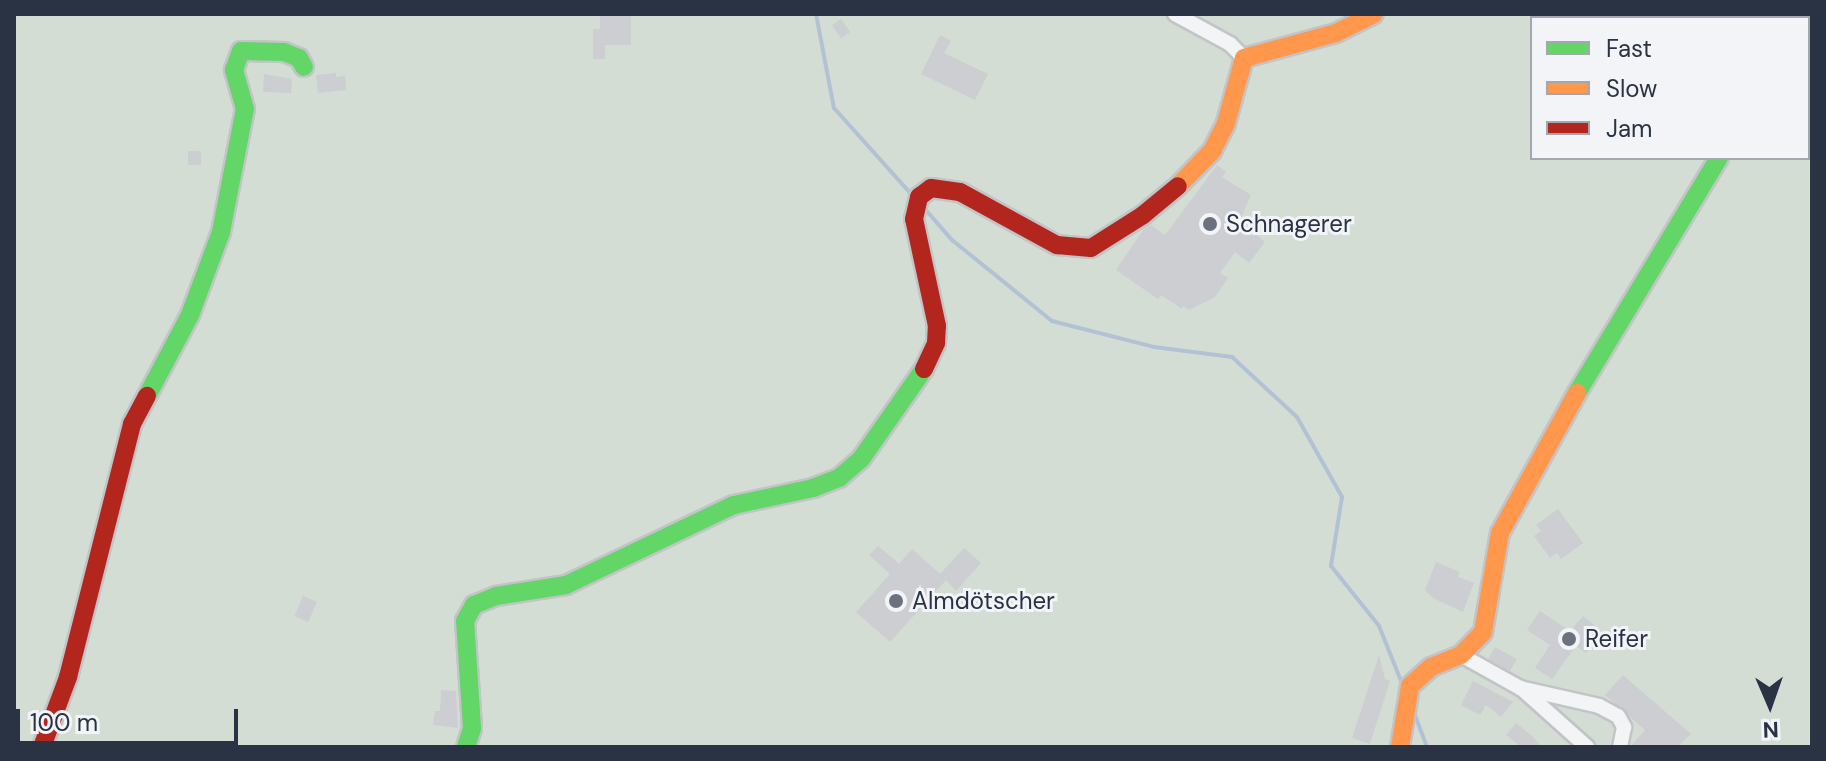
<!DOCTYPE html>
<html>
<head>
<meta charset="utf-8">
<style>
	body { margin:0 }
	#map { position:relative; width:1826px; height:761px; overflow:hidden; background:#e4e6e9; font-family:"DM Sans",sans-serif }
	div>[style] { position:absolute }
	.green>* { inset:0; background:#d4ddd4 }
	.stream>* { height:4px; margin:-2px; padding:0 2px; transform-origin:2px; border-radius:2px; background:#b2c2d5 }
	.building>* { inset:0; background:#ccced2; transform-origin:0 0 }
	.roads { filter:drop-shadow(2px 0 #c2c4c7) drop-shadow(-2px 0 #c2c4c7) drop-shadow(0 2px #c2c4c7) drop-shadow(0 -2px #c2c4c7) }
	.street>* { height:14px; margin:-7px; padding:0 7px; transform-origin:7px; border-radius:7px; background:#f3f4f6 }
	.fast>* { height:18px; margin:-9px; padding:0 9px; transform-origin:9px; border-radius:9px; background:#63d668 }
	.slow>* { height:18px; margin:-9px; padding:0 9px; transform-origin:9px; border-radius:9px; background:#ff974d }
	.jam>* { height:18px; margin:-9px; padding:0 9px; transform-origin:9px; border-radius:9px; background:#b3261e }
	.dots>* { width:22px; height:22px; translate:-50% -50%; box-sizing:border-box; border:4px solid #f2f4f8; border-radius:50% }
	span { translate:-50% -50%; white-space:nowrap; text-align:center; line-height:1.15; -webkit-text-stroke:6px #f2f4f8; paint-order:stroke }
	.poi-label { font-size:24px; color:#293344 }
	.left { translate:0 -50%; text-align:left }
	.frame { position:absolute; inset:0; border:16px solid #293344; pointer-events:none }
	.legend { position:absolute; left:1530px; top:16px; width:280px; height:144px; box-sizing:border-box; background:#f2f4f8; border:2px solid #a2a7b0; margin:0; padding:10px 14px; list-style:none; font-size:24px; color:#293344 }
	.legend li { display:flex; align-items:center; gap:16px; height:40px }
	.legend b { width:40px; border:2px solid #a2a7b0 }
	.north { position:absolute; left:1730px; top:665px; width:80px; height:80px; -webkit-text-stroke:6px #f2f4f8; paint-order:stroke; rotate:178deg; font-size:22px; font-weight:700; line-height:32px; text-align:center; color:#293344 }
	.north::after { content:''; display:block; margin:auto; width:28px; height:36px; background:#293344; clip-path:polygon(50% 0,100% 100%,50% 72%,0 100%) }
	.scale { position:absolute; left:16px; top:709px; width:222px; height:36px; box-sizing:border-box; border:4px solid #293344; border-top:0; padding-left:10px; font-size:24px; line-height:28px; white-space:nowrap; color:#293344; -webkit-text-stroke:6px #f2f4f8; paint-order:stroke }
</style>
</head>
<body>
<div id="map">
	<div class="green">
		<div style="clip-path:polygon(evenodd,14px 14px,1812px 14px,1812px 747px,14px 747px,14px 14px,1532px 18px,1808px 18px,1808px 158px,1532px 158px,1532px 18px)"></div>
	</div>
	<div class="stream">
		<div style="left:816px;top:14px;width:96px;rotate:79.2deg"></div>
		<div style="left:834px;top:108px;width:118px;rotate:48.1deg"></div>
		<div style="left:924px;top:208px;width:43px;rotate:48.8deg"></div>
		<div style="left:952px;top:240px;width:129px;rotate:39deg"></div>
		<div style="left:1052px;top:321px;width:105px;rotate:14.3deg"></div>
		<div style="left:1154px;top:347px;width:79px;rotate:7.3deg"></div>
		<div style="left:1232px;top:357px;width:88px;rotate:42.7deg"></div>
		<div style="left:1297px;top:417px;width:92px;rotate:60.6deg"></div>
		<div style="left:1342px;top:497px;width:70px;rotate:99.1deg"></div>
		<div style="left:1331px;top:566px;width:77px;rotate:51.3deg"></div>
		<div style="left:1379px;top:626px;width:65px;rotate:68.2deg"></div>
		<div style="left:1414px;top:713px;width:36px;rotate:69deg"></div>
	</div>
	<div class="building">
		<div style="clip-path:polygon(600px 16px,631px 16px,631px 45px,605px 45px,605px 59px,593px 59px,593px 29px,600px 29px)"></div>
		<div style="left:841px;top:19px;width:16px;height:11px;rotate:55deg"></div>
		<div style="clip-path:polygon(940px 35px,951px 41px,944px 53px,988px 74px,975px 100px,921px 74px)"></div>
		<div style="clip-path:polygon(336px 73px,336px 77px,345px 76px,346px 90px,318px 93px,316px 75px)"></div>
		<div style="clip-path:polygon(264px 74px,292px 79px,291px 93px,263px 92px)"></div>
		<div style="left:188px;top:151px;width:13px;height:14px"></div>
		<div style="clip-path:polygon(1217px 165px,1226px 172px,1222px 177px,1251px 195px,1240px 220px,1265px 242px,1249px 263px,1235px 252px,1220px 273px,1228px 278px,1215px 297px,1189px 310px,1183px 306px,1182px 309px,1161px 295px,1158px 299px,1116px 270px,1143px 230px,1151px 225px,1165px 235px)"></div>
		<div style="clip-path:polygon(1558px 509px,1583px 543px,1561px 559px,1557px 553px,1550px 558px,1534px 536px,1541px 531px,1536px 525px)"></div>
		<div style="clip-path:polygon(878px 546px,899px 564px,912px 549px,940px 574px,964px 548px,981px 563px,956px 591px,946px 580px,890px 642px,856px 612px,890px 574px,869px 555px)"></div>
		<div style="clip-path:polygon(1436px 562px,1460px 572px,1458px 577px,1474px 583px,1463px 612px,1433px 598px,1425px 590px)"></div>
		<div style="left:303px;top:596px;width:15px;height:22px;rotate:23deg"></div>
		<div style="clip-path:polygon(1540px 611px,1570px 631px,1583px 616px,1603px 632px,1586px 653px,1576px 646px,1552px 679px,1535px 668px,1550px 645px,1527px 630px)"></div>
		<div style="left:1495px;top:647px;width:25px;height:14px;rotate:29deg"></div>
		<div style="clip-path:polygon(1379px 655px,1385px 679px,1390px 681px,1370px 744px,1352px 738px)"></div>
		<div style="clip-path:polygon(1623px 675px,1691px 734px,1677px 747px,1630px 747px,1645px 730px,1605px 695px)"></div>
		<div style="clip-path:polygon(1473px 681px,1513px 702px,1501px 717px,1486px 705px,1480px 715px,1461px 705px)"></div>
		<div style="clip-path:polygon(441px 690px,456px 691px,458px 728px,433px 725px,435px 711px,440px 711px)"></div>
		<div style="clip-path:polygon(1516px 723px,1533px 737px,1541px 747px,1521px 747px,1506px 735px)"></div>
	</div>
	<div class="roads">
		<div class="street">
			<div style="left:1175px;top:14px;width:63px;rotate:28.6deg"></div>
			<div style="left:1230px;top:44px;width:20px;rotate:45deg"></div>
			<div style="left:1797px;top:18px;width:4px;rotate:-63deg"></div>
			<div style="left:1461px;top:655px;width:68px;rotate:29.2deg"></div>
			<div style="left:1520px;top:688px;width:81px;rotate:12.8deg"></div>
			<div style="left:1599px;top:706px;width:21px;rotate:28deg"></div>
			<div style="left:1618px;top:716px;width:13px;rotate:61deg"></div>
			<div style="left:1624px;top:727px;width:20px;rotate:101deg"></div>
			<div style="left:1521px;top:688px;width:89px;rotate:41.8deg"></div>
		</div>
		<div class="fast">
			<div style="left:1577px;top:393px;width:275px;rotate:-58.9deg"></div>
			<div style="left:147px;top:396px;width:92px;rotate:-62deg"></div>
			<div style="left:190px;top:315px;width:89px;rotate:-69.5deg"></div>
			<div style="left:221px;top:232px;width:125px;rotate:-79deg"></div>
			<div style="left:245px;top:109px;width:41px;rotate:-105.8deg"></div>
			<div style="left:234px;top:70px;width:20px;rotate:-70deg"></div>
			<div style="left:241px;top:51px;width:43px;rotate:1.3deg"></div>
			<div style="left:284px;top:52px;width:16px;rotate:22deg"></div>
			<div style="left:299px;top:58px;width:10px;rotate:61deg"></div>
			<div style="left:466px;top:747px;width:20px;rotate:-72deg"></div>
			<div style="left:472px;top:728px;width:107px;rotate:-93.7deg"></div>
			<div style="left:465px;top:621px;width:18px;rotate:-61deg"></div>
			<div style="left:474px;top:605px;width:24px;rotate:-22deg"></div>
			<div style="left:496px;top:596px;width:71px;rotate:-8.9deg"></div>
			<div style="left:566px;top:585px;width:186px;rotate:-25.5deg"></div>
			<div style="left:734px;top:505px;width:81px;rotate:-12.1deg"></div>
			<div style="left:813px;top:488px;width:28px;rotate:-21deg"></div>
			<div style="left:839px;top:478px;width:29px;rotate:-41deg"></div>
			<div style="left:861px;top:459px;width:110px;rotate:-55deg"></div>
		</div>
		<div class="slow">
			<div style="left:1178px;top:186px;width:49px;rotate:-45.8deg"></div>
			<div style="left:1212px;top:151px;width:31px;rotate:-63deg"></div>
			<div style="left:1226px;top:123px;width:67px;rotate:-74.5deg"></div>
			<div style="left:1244px;top:58px;width:95px;rotate:-15.2deg"></div>
			<div style="left:1336px;top:33px;width:42px;rotate:-26.6deg"></div>
			<div style="left:1400px;top:747px;width:62px;rotate:-80.7deg"></div>
			<div style="left:1410px;top:686px;width:28px;rotate:-42deg"></div>
			<div style="left:1431px;top:667px;width:32px;rotate:-22deg"></div>
			<div style="left:1461px;top:655px;width:32px;rotate:-46deg"></div>
			<div style="left:1483px;top:632px;width:100px;rotate:-80.3deg"></div>
			<div style="left:1500px;top:533px;width:160px;rotate:-61.2deg"></div>
		</div>
		<div class="jam">
			<div style="left:924px;top:369px;width:29px;rotate:-65deg"></div>
			<div style="left:936px;top:343px;width:17px;rotate:-87deg"></div>
			<div style="left:937px;top:326px;width:109px;rotate:-102.1deg"></div>
			<div style="left:914px;top:219px;width:23px;rotate:-77deg"></div>
			<div style="left:919px;top:197px;width:15px;rotate:-37deg"></div>
			<div style="left:931px;top:188px;width:29px;rotate:8deg"></div>
			<div style="left:960px;top:192px;width:111px;rotate:28.7deg"></div>
			<div style="left:1057px;top:245px;width:34px;rotate:5deg"></div>
			<div style="left:1091px;top:248px;width:62px;rotate:-32.4deg"></div>
			<div style="left:1143px;top:215px;width:45px;rotate:-39.6deg"></div>
			<div style="left:42px;top:747px;width:75px;rotate:-69.6deg"></div>
			<div style="left:68px;top:677px;width:261px;rotate:-75.8deg"></div>
			<div style="left:132px;top:424px;width:32px;rotate:-62deg"></div>
		</div>
	</div>
	<div class="dots">
		<div style="left:1210px;top:224px;background:#6a727e"></div>
		<div style="left:896px;top:601px;background:#6a727e"></div>
		<div style="left:1569px;top:639px;background:#6a727e"></div>
	</div>
	<div class="poi-label">
		<span class="left" style="left:1226px;top:224px">Schnagerer</span>
		<span class="left" style="left:912px;top:601px">Almdötscher</span>
		<span class="left" style="left:1585px;top:639px">Reifer</span>
	</div>
	<div class="frame"></div>
	<ul class="legend">
	<li><b style="height:10px;background:#63d668"></b>Fast</li>
	<li><b style="height:10px;background:#ff974d"></b>Slow</li>
	<li><b style="height:10px;background:#b3261e"></b>Jam</li>
	</ul>
	<div class="north">N</div>
	<div class="scale">100 m</div>
</div>
</body>
</html>
